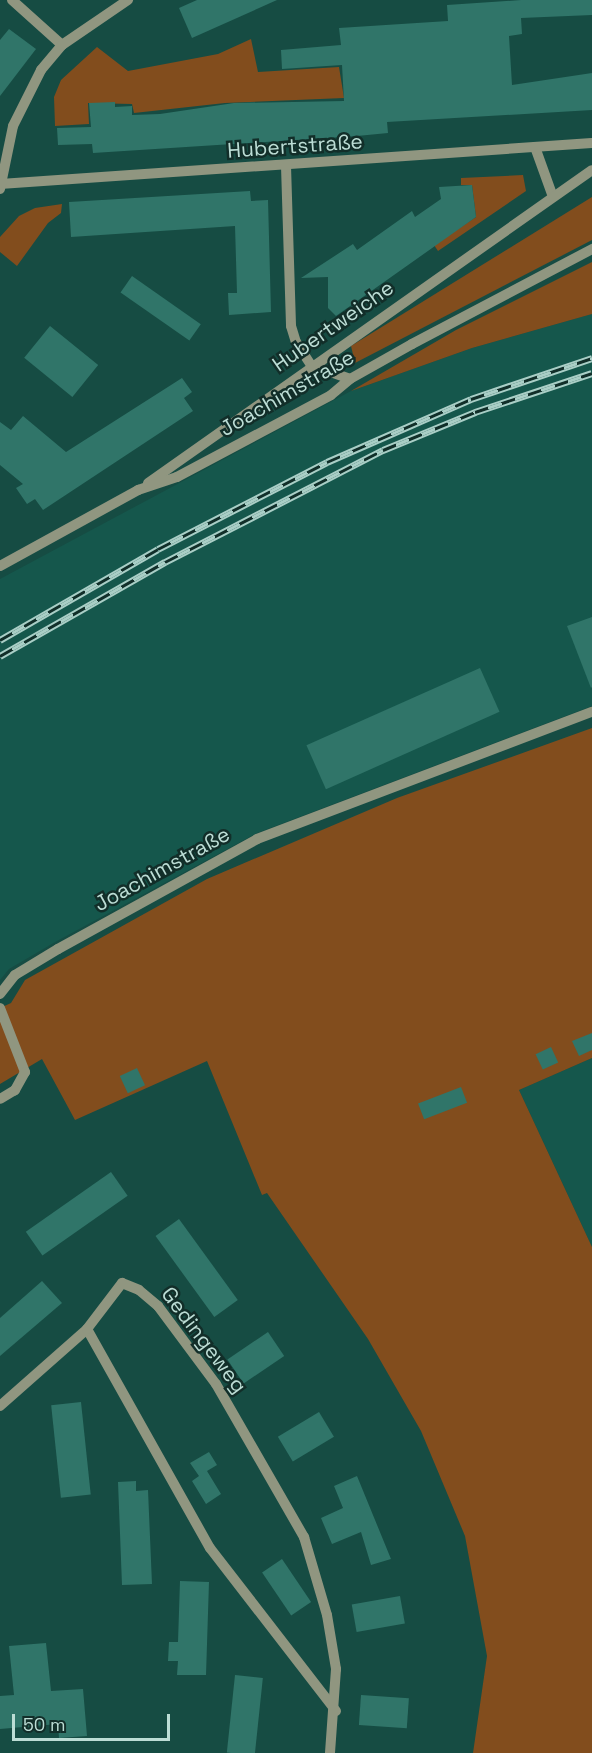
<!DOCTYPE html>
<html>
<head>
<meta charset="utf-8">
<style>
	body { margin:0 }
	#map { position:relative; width:592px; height:1753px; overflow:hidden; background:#164c43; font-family:"Space Grotesk",sans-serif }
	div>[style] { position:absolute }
	.built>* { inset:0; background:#15574c }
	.green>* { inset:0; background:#824d1d }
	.building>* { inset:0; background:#307569; transform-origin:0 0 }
	.minor>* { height:10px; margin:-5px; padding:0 5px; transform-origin:5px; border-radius:5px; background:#909680 }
	.rail>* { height:7px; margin-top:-3.5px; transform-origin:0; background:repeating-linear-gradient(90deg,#122e29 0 14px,#aacec6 0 28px); box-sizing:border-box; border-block:2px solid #aacec6 }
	span { translate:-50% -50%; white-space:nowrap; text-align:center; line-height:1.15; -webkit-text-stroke:5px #122e29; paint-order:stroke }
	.street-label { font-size:21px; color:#bcddd5 }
	.scale { position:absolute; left:12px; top:1714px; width:158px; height:27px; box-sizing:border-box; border:3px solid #bcddd5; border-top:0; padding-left:8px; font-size:18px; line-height:21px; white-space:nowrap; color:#bcddd5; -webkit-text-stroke:4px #122e29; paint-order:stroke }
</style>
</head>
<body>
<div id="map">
	<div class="built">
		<div style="clip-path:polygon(592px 314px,592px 706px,257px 833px,57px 941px,9px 969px,0 980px,0 579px,351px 391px,472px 348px)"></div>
		<div style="clip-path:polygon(592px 1058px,592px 1247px,519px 1090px)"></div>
	</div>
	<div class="green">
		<div style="clip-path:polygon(251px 39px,258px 72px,339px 67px,344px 98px,225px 103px,134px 113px,132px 104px,88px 103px,89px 124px,55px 126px,54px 97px,61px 80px,97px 47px,128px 71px,218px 54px)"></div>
		<div style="clip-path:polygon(523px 175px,526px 191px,438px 251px,434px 245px,476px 217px,472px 185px,461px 185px,461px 178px)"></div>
		<div style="clip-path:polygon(592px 197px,592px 240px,355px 363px,351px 346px)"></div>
		<div style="clip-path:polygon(62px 204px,61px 213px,48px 223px,17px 266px,0 252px,0 237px,19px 216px,35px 208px)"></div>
		<div style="clip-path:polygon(592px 262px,592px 314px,472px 348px,351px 391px,456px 330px)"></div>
		<div style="clip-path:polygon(592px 728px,592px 1058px,519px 1090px,592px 1247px,592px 1753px,473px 1753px,487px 1656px,465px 1536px,421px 1431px,368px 1339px,267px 1193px,262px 1195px,207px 1061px,75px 1120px,42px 1059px,0 1084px,0 1008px,11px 1003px,25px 980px,207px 879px,397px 798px)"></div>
	</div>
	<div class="building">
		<div style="clip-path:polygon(197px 0,277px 0,192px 38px,179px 8px)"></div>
		<div style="clip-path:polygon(521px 0,592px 0,592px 15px,521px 18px,522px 34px,509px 36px,512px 85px,592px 73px,592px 110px,387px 122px,388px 133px,357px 136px,93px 153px,92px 144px,58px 145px,57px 128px,91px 127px,89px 103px,115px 102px,115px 107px,132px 106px,132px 115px,160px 114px,234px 103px,344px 101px,342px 65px,282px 69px,281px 50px,341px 45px,339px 28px,448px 21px,447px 5px)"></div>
		<div style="clip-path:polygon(9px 29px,36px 49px,0 96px,0 40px)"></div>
		<div style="clip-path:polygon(472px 185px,476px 217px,336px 316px,328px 308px,328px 277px,301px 278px,353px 244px,357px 250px,412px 211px,415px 217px,441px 199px,439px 187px)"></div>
		<div style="clip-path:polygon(250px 191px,251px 201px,268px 200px,271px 312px,229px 315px,228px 293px,237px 293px,235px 226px,71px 237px,69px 202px)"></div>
		<div style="left:132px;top:276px;width:84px;height:20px;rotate:35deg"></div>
		<div style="left:50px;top:326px;width:62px;height:41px;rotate:39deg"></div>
		<div style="clip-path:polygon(182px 378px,192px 392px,184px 398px,193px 411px,43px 510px,35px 499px,27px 504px,16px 488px,23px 484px,0 465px,0 422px,11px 430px,23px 416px,66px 452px)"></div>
		<div style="clip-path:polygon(592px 617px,592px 687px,591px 688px,567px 626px)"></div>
		<div style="left:480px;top:668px;width:48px;height:190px;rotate:66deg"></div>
		<div style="clip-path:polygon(592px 1033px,592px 1050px,579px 1056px,572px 1041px)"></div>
		<div style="left:551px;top:1047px;width:17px;height:17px;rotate:65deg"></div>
		<div style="left:137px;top:1068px;width:19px;height:19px;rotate:65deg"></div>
		<div style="left:461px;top:1087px;width:17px;height:46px;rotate:69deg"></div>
		<div style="left:111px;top:1172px;width:29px;height:104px;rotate:55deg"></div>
		<div style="left:179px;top:1219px;width:100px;height:29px;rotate:54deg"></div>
		<div style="clip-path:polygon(42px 1281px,62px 1303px,0 1356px,0 1318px)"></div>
		<div style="left:268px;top:1332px;width:29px;height:49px;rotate:56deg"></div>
		<div style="left:81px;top:1402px;width:93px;height:30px;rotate:84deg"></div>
		<div style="left:319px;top:1412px;width:29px;height:48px;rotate:59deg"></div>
		<div style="clip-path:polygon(209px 1452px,217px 1465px,207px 1471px,221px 1494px,206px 1504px,192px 1481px,199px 1476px,190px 1463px)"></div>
		<div style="clip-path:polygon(357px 1476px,391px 1559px,371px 1565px,361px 1532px,332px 1544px,321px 1518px,343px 1508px,334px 1486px)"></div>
		<div style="clip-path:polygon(136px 1481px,136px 1491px,148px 1490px,152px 1584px,122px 1585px,118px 1482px)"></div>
		<div style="left:282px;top:1559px;width:52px;height:24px;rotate:56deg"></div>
		<div style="clip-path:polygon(180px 1581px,209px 1582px,206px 1675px,177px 1675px,178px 1661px,168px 1661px,169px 1642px,178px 1642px)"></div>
		<div style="left:400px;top:1596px;width:28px;height:49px;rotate:80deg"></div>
		<div style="clip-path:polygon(46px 1643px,51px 1691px,83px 1689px,87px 1736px,59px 1738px,58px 1724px,0 1729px,0 1696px,14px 1695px,9px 1646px)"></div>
		<div style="left:235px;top:1675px;width:28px;height:78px;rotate:6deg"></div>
		<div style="left:361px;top:1695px;width:48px;height:30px;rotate:4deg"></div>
	</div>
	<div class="minor">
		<div style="left:12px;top:0;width:67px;rotate:42deg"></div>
		<div style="left:535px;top:147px;width:53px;rotate:70.2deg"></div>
		<div style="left:286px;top:166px;width:160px;rotate:88.2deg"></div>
		<div style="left:291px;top:326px;width:17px;rotate:73deg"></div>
		<div style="left:296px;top:342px;width:27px;rotate:57deg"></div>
		<div style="left:311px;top:365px;width:41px;rotate:19.7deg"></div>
		<div style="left:0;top:184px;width:593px;rotate:-3.96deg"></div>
		<div style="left:0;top:189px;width:64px;rotate:-78.3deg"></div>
		<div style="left:13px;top:126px;width:63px;rotate:-63.4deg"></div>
		<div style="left:41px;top:70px;width:33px;rotate:-50deg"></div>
		<div style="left:62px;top:45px;width:80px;rotate:-34.3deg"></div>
		<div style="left:148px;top:483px;width:543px;rotate:-35.18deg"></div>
		<div style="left:0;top:566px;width:158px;rotate:-28.8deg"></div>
		<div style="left:138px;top:490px;width:41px;rotate:-18.4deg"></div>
		<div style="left:177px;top:477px;width:174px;rotate:-28deg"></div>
		<div style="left:331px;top:395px;width:25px;rotate:-40deg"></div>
		<div style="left:350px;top:379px;width:71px;rotate:-29.4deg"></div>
		<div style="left:412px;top:344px;width:204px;rotate:-27.8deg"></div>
		<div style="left:0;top:994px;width:24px;rotate:-52deg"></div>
		<div style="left:15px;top:975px;width:50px;rotate:-31.2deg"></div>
		<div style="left:58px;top:949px;width:227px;rotate:-28.9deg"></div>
		<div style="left:257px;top:839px;width:358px;rotate:-20.8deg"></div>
		<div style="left:0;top:1008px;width:69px;rotate:68.7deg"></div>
		<div style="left:25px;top:1072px;width:21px;rotate:119deg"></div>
		<div style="left:15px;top:1090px;width:17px;rotate:149deg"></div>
		<div style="left:87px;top:1329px;width:251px;rotate:60.7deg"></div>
		<div style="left:210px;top:1548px;width:206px;rotate:52.3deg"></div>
		<div style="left:0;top:1406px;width:116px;rotate:-41.5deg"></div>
		<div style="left:87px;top:1329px;width:58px;rotate:-52.7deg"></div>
		<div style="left:122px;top:1283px;width:18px;rotate:22deg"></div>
		<div style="left:139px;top:1290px;width:25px;rotate:40deg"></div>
		<div style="left:158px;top:1306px;width:97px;rotate:53.4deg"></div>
		<div style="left:216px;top:1384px;width:177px;rotate:60.1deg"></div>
		<div style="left:304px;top:1537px;width:81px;rotate:73.6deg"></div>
		<div style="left:327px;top:1615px;width:55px;rotate:80.5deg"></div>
		<div style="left:336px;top:1669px;width:84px;rotate:94.1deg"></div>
	</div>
	<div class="rail">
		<div style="left:0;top:640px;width:182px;rotate:-29.9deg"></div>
		<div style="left:158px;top:549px;width:190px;rotate:-27.2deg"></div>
		<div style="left:327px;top:462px;width:157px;rotate:-23.6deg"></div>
		<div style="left:471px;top:399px;width:128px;rotate:-18.7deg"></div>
		<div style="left:0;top:656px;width:190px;rotate:-29.7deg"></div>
		<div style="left:165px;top:562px;width:245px;rotate:-27.2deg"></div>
		<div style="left:383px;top:450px;width:100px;rotate:-22.4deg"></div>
		<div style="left:475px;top:412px;width:123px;rotate:-18.4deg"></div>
	</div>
	<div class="street-label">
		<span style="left:295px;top:146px;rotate:-4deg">Hubertstraße</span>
		<span style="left:333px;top:326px;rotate:-35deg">Hubertweiche</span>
		<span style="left:287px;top:393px;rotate:-30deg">Joachimstraße</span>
		<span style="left:162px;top:869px;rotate:-29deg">Joachimstraße</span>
		<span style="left:204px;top:1340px;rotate:53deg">Gedingeweg</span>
	</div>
	<div class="scale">50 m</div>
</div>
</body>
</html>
